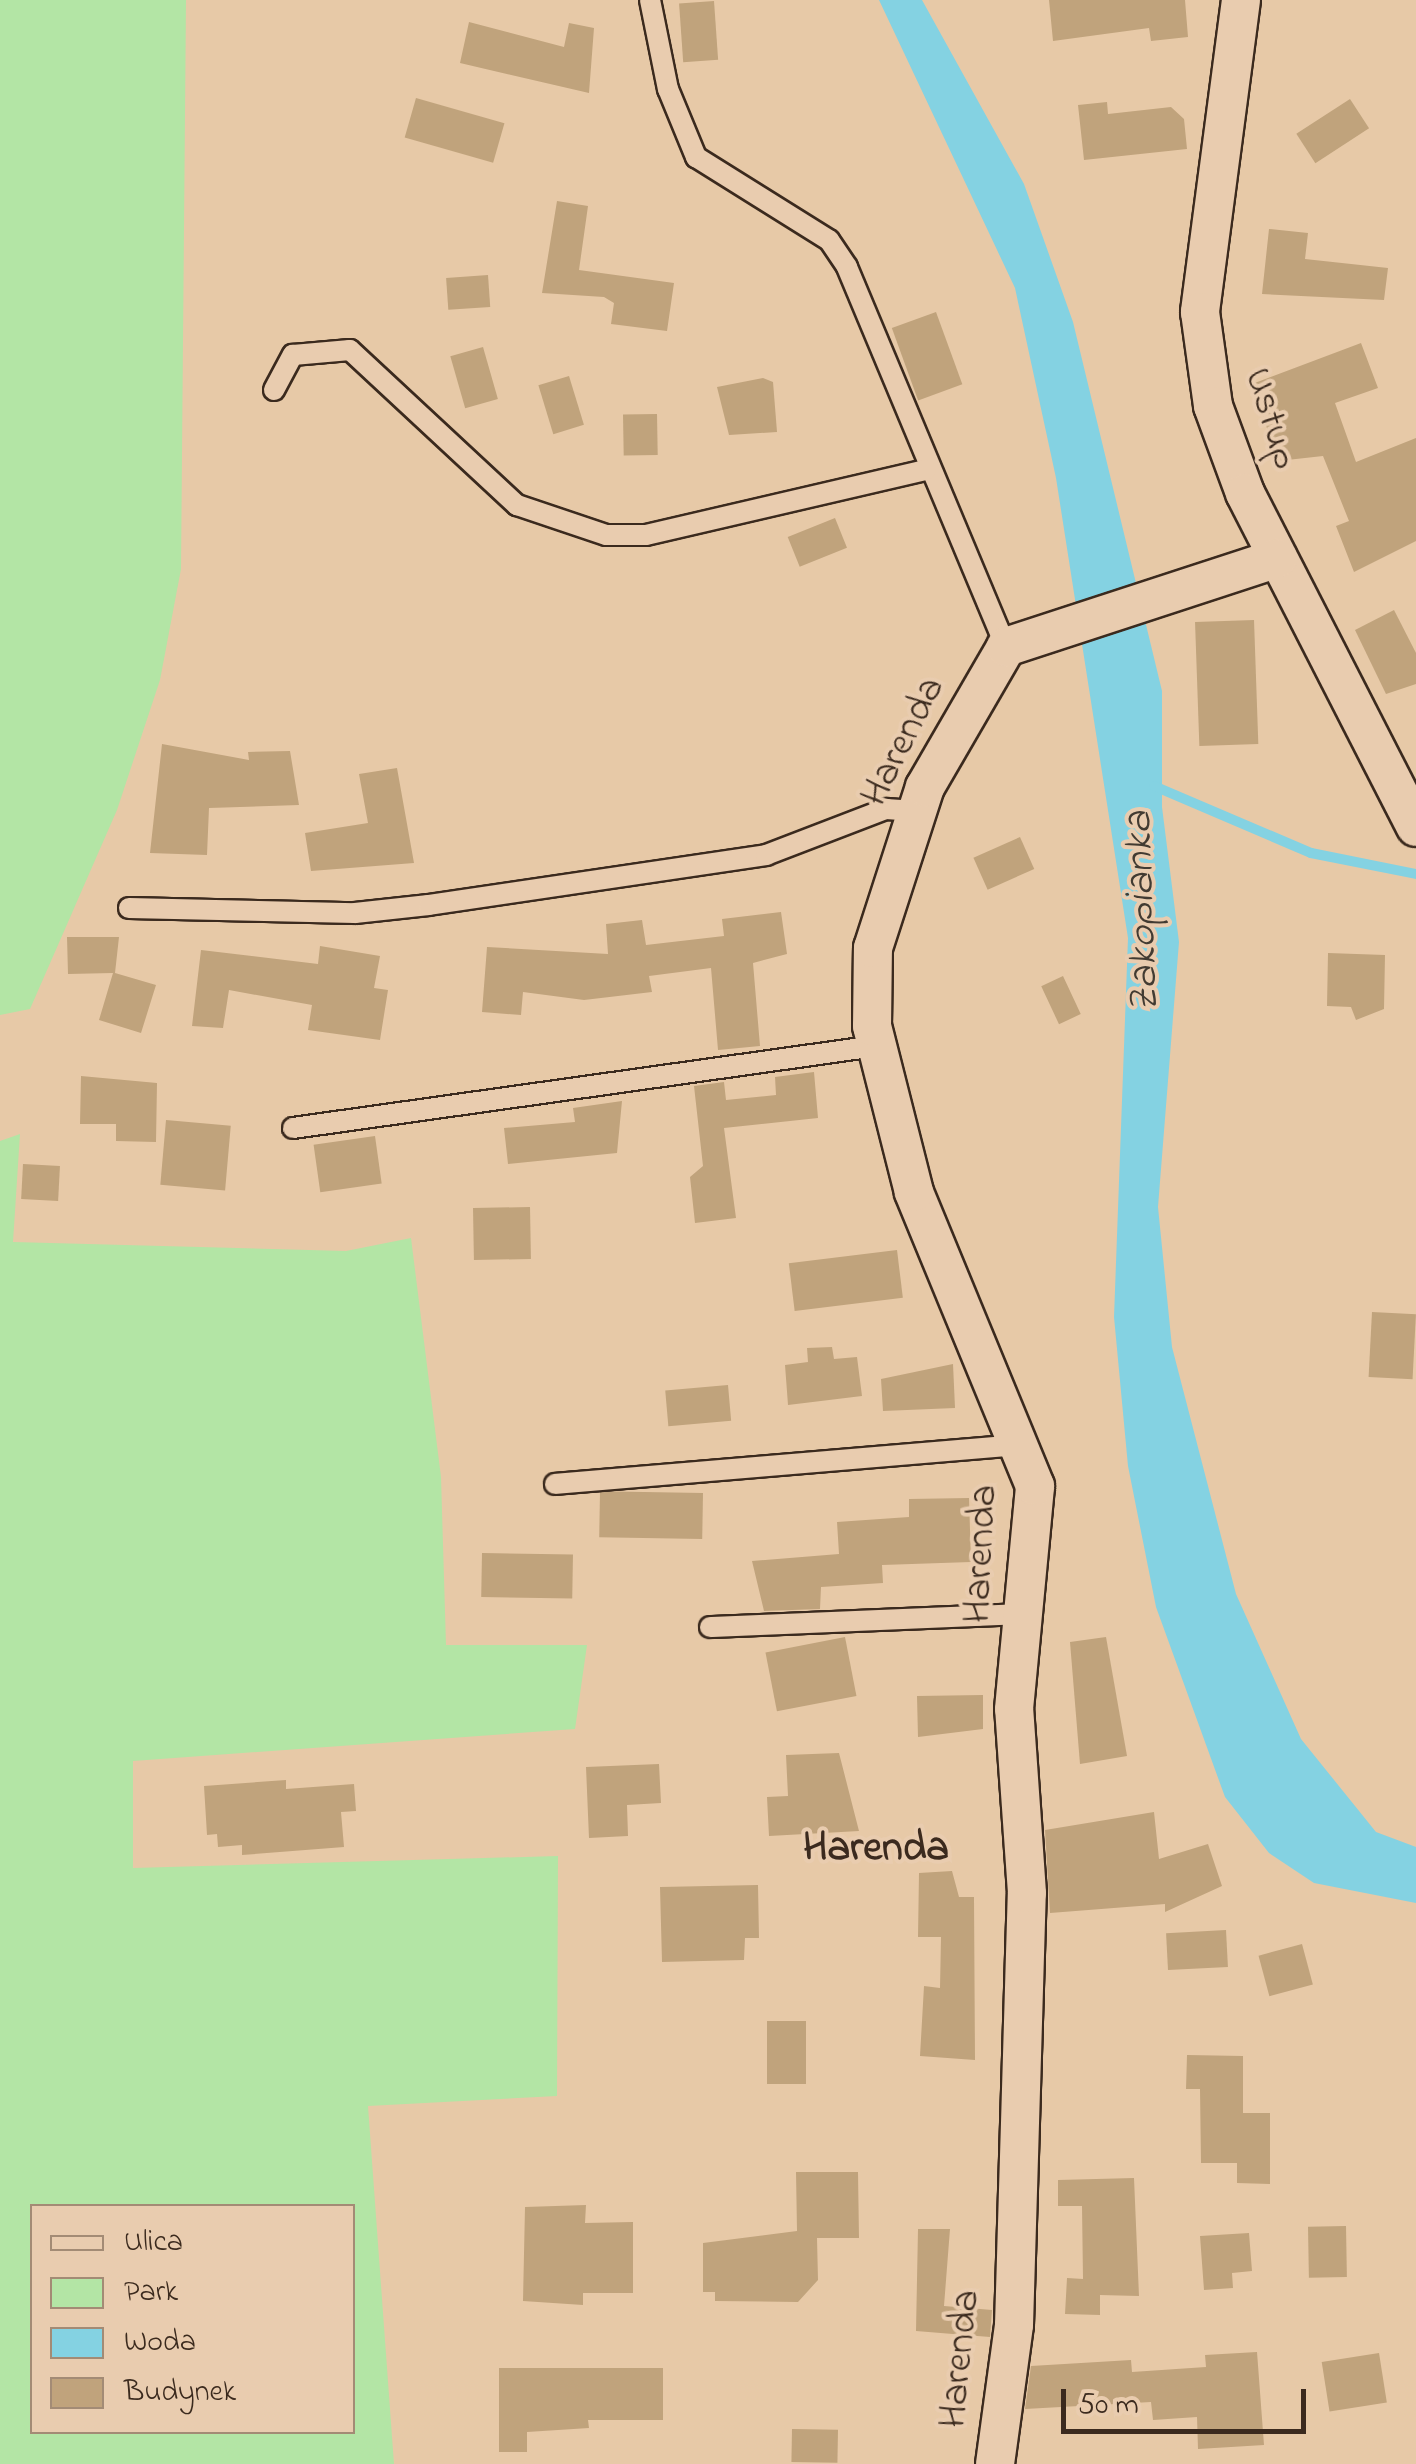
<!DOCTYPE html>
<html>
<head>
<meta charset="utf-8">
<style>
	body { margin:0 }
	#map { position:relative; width:1416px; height:2464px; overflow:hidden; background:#e7c9a7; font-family:"Indie Flower",sans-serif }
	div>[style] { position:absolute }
	.green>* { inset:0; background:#b3e5a5 }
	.water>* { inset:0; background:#84d2e2 }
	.stream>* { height:10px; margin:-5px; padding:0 5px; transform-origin:5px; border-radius:5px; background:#84d2e2 }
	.building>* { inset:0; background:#c0a37c; transform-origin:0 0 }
	.roads { filter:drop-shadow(2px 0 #3b2a1e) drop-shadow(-2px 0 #3b2a1e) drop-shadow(0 2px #3b2a1e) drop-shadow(0 -2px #3b2a1e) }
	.lane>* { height:20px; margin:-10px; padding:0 10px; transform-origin:10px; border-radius:10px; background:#e9ccaf }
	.street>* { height:38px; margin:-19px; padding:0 19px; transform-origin:19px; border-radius:19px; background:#e9ccaf }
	span { translate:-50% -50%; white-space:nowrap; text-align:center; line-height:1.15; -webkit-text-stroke:8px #e9ccaf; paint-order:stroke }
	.street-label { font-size:40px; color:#3b2a1e }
	.water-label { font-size:42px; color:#423b32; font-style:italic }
	.neighbourhood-label { font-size:42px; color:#3b2a1e; font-weight:700 }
	.legend { position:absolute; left:30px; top:2204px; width:325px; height:230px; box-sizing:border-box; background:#e9ccaf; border:2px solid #a38b75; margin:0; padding:12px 18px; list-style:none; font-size:30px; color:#3b2a1e }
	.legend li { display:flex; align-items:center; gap:20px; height:50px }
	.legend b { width:50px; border:2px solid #a38b75 }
	.scale { position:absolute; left:1061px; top:2389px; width:245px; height:45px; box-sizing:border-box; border:5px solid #3b2a1e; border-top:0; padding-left:12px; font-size:30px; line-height:35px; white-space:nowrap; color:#3b2a1e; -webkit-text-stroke:8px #e9ccaf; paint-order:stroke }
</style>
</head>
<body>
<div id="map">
	<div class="green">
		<div style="clip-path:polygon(0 0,186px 0,181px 569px,160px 680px,117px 810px,30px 1009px,0 1015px)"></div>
		<div style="clip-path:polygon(evenodd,20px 1134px,13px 1242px,346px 1251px,411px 1238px,441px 1477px,446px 1645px,587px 1645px,575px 1729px,133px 1761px,133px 1868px,558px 1856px,557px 2096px,368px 2106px,394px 2464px,0 2464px,0 1141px,20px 1134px,32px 2206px,352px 2206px,352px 2432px,32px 2432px,32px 2206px)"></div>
	</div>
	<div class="water">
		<div style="clip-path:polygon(879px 0,922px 0,1024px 184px,1073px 322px,1162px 691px,1162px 807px,1179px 942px,1158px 1207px,1172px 1347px,1236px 1594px,1301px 1739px,1376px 1832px,1416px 1847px,1416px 1903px,1314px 1883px,1269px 1853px,1225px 1797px,1156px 1607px,1128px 1466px,1114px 1317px,1128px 938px,1056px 478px,1015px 288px)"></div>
	</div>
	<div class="stream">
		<div style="left:1154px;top:786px;width:171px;rotate:23.1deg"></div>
		<div style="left:1311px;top:853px;width:107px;rotate:11.3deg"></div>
	</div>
	<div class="building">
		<div style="clip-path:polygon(1049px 0,1185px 0,1188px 37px,1151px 41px,1149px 28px,1053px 41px)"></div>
		<div style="left:714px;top:1px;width:59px;height:35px;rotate:86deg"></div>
		<div style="clip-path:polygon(469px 22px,564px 47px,569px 23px,594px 28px,589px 93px,460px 63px)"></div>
		<div style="left:416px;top:98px;width:92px;height:41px;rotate:16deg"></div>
		<div style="left:1350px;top:99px;width:35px;height:64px;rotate:57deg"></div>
		<div style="clip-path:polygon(1107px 102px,1108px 114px,1171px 107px,1184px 119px,1187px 149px,1084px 160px,1078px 105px)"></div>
		<div style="clip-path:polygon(557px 201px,588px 206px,579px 270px,674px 283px,667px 331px,611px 324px,614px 303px,604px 297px,542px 293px)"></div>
		<div style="clip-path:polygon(1269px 229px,1308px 233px,1305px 259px,1388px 268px,1384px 300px,1262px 294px)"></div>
		<div style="left:488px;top:275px;width:32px;height:42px;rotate:86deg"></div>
		<div style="left:936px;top:312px;width:77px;height:47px;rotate:70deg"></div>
		<div style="clip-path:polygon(1361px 343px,1378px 388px,1335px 403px,1356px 462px,1416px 438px,1416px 541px,1354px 572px,1336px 526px,1349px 521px,1323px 456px,1278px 461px,1252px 384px)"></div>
		<div style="left:483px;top:347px;width:54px;height:34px;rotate:74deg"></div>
		<div style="left:569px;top:376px;width:51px;height:32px;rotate:73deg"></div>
		<div style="clip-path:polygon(763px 378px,773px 382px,777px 432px,729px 435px,717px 387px)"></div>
		<div style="left:657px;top:414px;width:41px;height:34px;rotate:89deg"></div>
		<div style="left:835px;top:518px;width:32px;height:51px;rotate:68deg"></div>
		<div style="clip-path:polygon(1394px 610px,1416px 653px,1416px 684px,1386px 694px,1355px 630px)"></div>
		<div style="left:1254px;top:620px;width:124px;height:59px;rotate:88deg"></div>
		<div style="clip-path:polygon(162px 744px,249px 760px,248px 752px,290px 751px,299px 805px,209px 808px,207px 855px,150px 853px)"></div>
		<div style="clip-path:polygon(397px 768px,414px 863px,311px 871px,305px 833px,368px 823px,359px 774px)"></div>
		<div style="left:1020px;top:837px;width:35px;height:51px;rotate:66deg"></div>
		<div style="clip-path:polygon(781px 912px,787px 954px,753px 963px,760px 1046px,718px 1050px,711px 968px,649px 976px,652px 992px,584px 1000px,523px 992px,521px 1015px,482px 1012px,487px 947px,608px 954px,606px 924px,642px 920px,646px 945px,724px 936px,722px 919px)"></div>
		<div style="clip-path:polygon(67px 937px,119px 937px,115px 973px,156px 985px,141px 1033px,99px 1020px,113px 973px,68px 974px)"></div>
		<div style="clip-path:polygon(320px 946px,380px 956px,374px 988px,388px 990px,380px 1040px,308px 1030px,312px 1005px,229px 990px,223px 1028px,192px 1026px,201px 950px,318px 964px)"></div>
		<div style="clip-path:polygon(1328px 953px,1385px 955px,1384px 1009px,1356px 1020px,1351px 1007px,1327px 1006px)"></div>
		<div style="left:1063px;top:976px;width:42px;height:24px;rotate:65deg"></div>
		<div style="clip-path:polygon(814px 1072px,818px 1118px,724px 1128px,736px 1218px,695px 1223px,690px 1177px,703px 1166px,694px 1086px,724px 1082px,726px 1100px,776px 1095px,775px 1077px)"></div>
		<div style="clip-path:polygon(81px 1076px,157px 1083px,156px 1142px,116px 1141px,116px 1124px,80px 1124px)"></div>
		<div style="clip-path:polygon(622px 1101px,617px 1153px,508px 1164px,504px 1128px,575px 1122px,573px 1108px)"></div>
		<div style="left:166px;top:1120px;width:65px;height:65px;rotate:5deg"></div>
		<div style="left:375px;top:1136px;width:48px;height:62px;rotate:82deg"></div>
		<div style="left:23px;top:1164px;width:37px;height:35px;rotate:3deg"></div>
		<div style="left:530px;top:1207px;width:52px;height:57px;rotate:89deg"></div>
		<div style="left:897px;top:1250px;width:48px;height:109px;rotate:83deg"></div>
		<div style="left:1372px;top:1312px;width:44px;height:65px;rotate:3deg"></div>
		<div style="clip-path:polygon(832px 1347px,834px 1359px,857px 1357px,862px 1396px,788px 1405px,785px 1365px,808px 1362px,807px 1348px)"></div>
		<div style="clip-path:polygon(953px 1364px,955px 1408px,883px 1411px,881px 1379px)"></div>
		<div style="left:728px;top:1385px;width:36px;height:63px;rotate:85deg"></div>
		<div style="left:703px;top:1493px;width:46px;height:103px;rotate:91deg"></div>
		<div style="clip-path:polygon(969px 1498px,971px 1562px,882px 1565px,883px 1583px,821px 1587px,820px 1609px,764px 1611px,752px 1561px,839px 1554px,837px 1522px,909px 1517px,909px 1499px)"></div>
		<div style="left:482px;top:1553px;width:91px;height:44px;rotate:1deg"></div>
		<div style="left:845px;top:1637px;width:60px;height:81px;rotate:79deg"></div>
		<div style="clip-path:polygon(1106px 1637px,1127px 1756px,1080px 1764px,1070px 1642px)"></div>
		<div style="clip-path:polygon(983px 1695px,983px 1729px,918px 1737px,917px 1696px)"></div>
		<div style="clip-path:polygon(839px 1753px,859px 1831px,769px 1836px,767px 1797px,788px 1796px,786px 1755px)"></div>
		<div style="clip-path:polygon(659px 1764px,661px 1803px,627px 1805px,628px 1836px,589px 1838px,586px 1767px)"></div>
		<div style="clip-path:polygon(286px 1780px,286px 1789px,354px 1784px,356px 1811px,341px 1812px,344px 1847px,242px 1855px,242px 1845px,218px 1847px,217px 1834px,207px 1835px,204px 1786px)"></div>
		<div style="clip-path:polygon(1154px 1812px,1159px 1859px,1208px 1844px,1222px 1886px,1165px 1912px,1165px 1904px,1050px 1913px,1045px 1830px)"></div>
		<div style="clip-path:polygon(952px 1871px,959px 1897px,974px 1897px,975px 2060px,920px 2056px,924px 1986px,940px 1988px,941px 1937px,918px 1937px,919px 1873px)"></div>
		<div style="clip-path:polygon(758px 1885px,759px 1938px,745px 1938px,744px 1960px,662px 1962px,660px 1887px)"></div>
		<div style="left:1226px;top:1930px;width:37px;height:60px;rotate:87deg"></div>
		<div style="left:1302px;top:1944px;width:42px;height:45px;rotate:75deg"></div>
		<div style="left:767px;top:2021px;width:39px;height:63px"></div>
		<div style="clip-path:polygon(1187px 2055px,1243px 2056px,1243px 2113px,1270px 2113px,1270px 2184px,1237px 2183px,1237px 2163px,1201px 2163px,1200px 2089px,1186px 2089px)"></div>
		<div style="clip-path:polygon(796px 2172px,858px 2172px,859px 2238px,817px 2238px,818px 2280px,798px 2302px,715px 2301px,715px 2292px,703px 2292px,703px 2243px,797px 2231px)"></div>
		<div style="clip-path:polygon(1134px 2178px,1139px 2296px,1100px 2295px,1100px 2315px,1065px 2314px,1067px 2278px,1083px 2279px,1082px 2206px,1058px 2206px,1058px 2180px)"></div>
		<div style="clip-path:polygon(586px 2205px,585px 2223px,633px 2222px,633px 2293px,583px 2293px,583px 2305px,523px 2301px,525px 2207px)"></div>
		<div style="left:1346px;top:2226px;width:51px;height:38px;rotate:89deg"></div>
		<div style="clip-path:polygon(918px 2229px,950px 2229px,944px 2306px,992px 2310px,990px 2337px,916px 2331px)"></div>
		<div style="clip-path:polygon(1249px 2233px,1252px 2271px,1232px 2273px,1233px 2288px,1204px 2290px,1200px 2236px)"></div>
		<div style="clip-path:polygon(1257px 2352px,1264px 2445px,1198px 2449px,1197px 2417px,1153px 2420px,1151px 2402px,1025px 2409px,1031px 2366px,1131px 2360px,1132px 2372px,1206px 2367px,1205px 2355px)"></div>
		<div style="left:1379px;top:2353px;width:50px;height:58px;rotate:81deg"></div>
		<div style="clip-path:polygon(499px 2368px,663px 2368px,663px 2420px,588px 2420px,589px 2428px,527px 2432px,527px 2452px,499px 2452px)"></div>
		<div style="left:792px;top:2429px;width:46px;height:33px;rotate:1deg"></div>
	</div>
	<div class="roads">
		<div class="lane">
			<div style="left:650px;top:0;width:91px;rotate:78.6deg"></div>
			<div style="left:668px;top:89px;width:74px;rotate:67.6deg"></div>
			<div style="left:696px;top:157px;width:157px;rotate:32deg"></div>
			<div style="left:829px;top:240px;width:32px;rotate:56deg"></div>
			<div style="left:847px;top:267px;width:412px;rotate:67.3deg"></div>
			<div style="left:274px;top:390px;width:40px;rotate:-62deg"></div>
			<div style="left:293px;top:355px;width:57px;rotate:-5deg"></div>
			<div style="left:350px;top:350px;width:228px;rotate:42.9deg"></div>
			<div style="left:517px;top:505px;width:94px;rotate:18.6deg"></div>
			<div style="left:606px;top:535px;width:40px"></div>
			<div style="left:646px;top:535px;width:287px;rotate:-13.1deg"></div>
			<div style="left:129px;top:908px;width:226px;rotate:1.3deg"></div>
			<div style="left:355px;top:913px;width:74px;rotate:-6.2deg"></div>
			<div style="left:429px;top:905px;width:341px;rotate:-8.4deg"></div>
			<div style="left:766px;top:855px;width:129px;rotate:-21deg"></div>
			<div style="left:886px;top:809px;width:30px;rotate:4deg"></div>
			<div style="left:293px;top:1128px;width:589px;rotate:-8.01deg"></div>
			<div style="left:555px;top:1484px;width:470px;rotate:-4.8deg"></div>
			<div style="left:710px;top:1627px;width:315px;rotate:-2.4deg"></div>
		</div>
		<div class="street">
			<div style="left:1241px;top:0;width:315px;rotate:97.5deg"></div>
			<div style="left:1200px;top:312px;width:95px;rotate:82.1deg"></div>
			<div style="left:1213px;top:406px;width:93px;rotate:69.8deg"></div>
			<div style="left:1245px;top:493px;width:375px;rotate:62.9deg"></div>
			<div style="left:995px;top:2464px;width:140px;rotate:-82.2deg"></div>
			<div style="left:1014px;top:2325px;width:432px;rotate:-88.3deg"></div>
			<div style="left:1027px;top:1893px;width:184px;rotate:-94deg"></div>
			<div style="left:1014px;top:1709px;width:224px;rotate:-84.6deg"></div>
			<div style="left:1035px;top:1486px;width:318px;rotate:-112.4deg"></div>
			<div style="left:914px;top:1192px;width:171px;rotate:-104.2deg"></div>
			<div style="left:872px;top:1026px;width:78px;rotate:-89.3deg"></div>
			<div style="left:873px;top:948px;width:169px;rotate:-72.1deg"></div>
			<div style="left:925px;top:787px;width:162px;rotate:-59.9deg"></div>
			<div style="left:1006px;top:647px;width:286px;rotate:-18.1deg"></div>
		</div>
	</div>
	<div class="street-label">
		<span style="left:1270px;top:419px;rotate:73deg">Ustup</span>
		<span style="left:904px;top:742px;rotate:-63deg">Harenda</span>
		<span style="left:982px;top:1554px;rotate:-87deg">Harenda</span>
		<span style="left:961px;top:2359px;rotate:-84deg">Harenda</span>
	</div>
	<div class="water-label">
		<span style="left:1143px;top:912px;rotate:-92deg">Zakopianka</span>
	</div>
	<div class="neighbourhood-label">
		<span style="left:876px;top:1849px">Harenda</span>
	</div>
	<ul class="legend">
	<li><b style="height:12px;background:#e9ccaf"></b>Ulica</li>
	<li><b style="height:28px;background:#b3e5a5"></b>Park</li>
	<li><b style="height:28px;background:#84d2e2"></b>Woda</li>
	<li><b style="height:28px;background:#c0a37c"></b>Budynek</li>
	</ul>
	<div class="scale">50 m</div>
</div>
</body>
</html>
